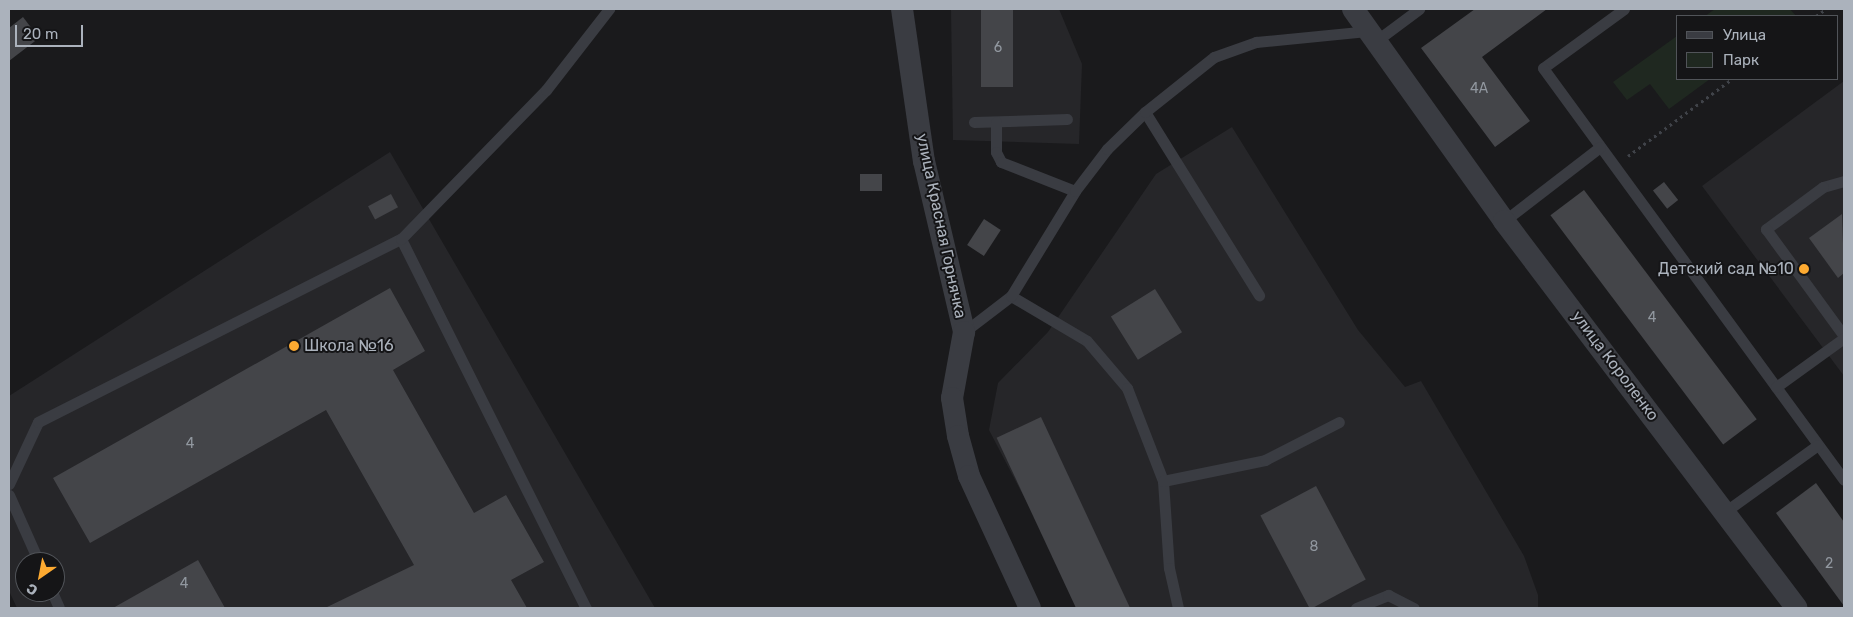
<!DOCTYPE html>
<html>
<head>
<meta charset="utf-8">
<style>
	body { margin:0 }
	#map { position:relative; width:1853px; height:617px; overflow:hidden; background:#1a1a1c; font-family:Rubik,sans-serif }
	div>[style] { position:absolute }
	.built>* { inset:0; background:#262629 }
	.green>* { inset:0; background:#1f2820 }
	.building>* { inset:0; background:#444549; transform-origin:0 0 }
	.path>* { height:3px; margin-top:-1.5px; transform-origin:0; background:repeating-linear-gradient(90deg,#404349 0 2.5px,transparent 0 6.5px) }
	.service>* { height:11px; margin:-5.5px; padding:0 5.5px; transform-origin:5.5px; border-radius:5.5px; background:#3a3c42 }
	.minor>* { height:22px; margin:-11px; padding:0 11px; transform-origin:11px; border-radius:11px; background:#3a3c42 }
	.dots>* { width:14px; height:14px; translate:-50% -50%; box-sizing:border-box; border:2px solid #151517; border-radius:50% }
	span { translate:-50% -50%; white-space:nowrap; text-align:center; line-height:1.15; -webkit-text-stroke:4px #151517; paint-order:stroke }
	.number-label { font-size:14px; color:#91979f }
	.number-label span { -webkit-text-stroke-width:0 }
	.street-label { font-size:16px; color:#abb2bc }
	.poi-label { font-size:16px; color:#abb2bc }
	.right { translate:-100% -50%; text-align:right }
	.left { translate:0 -50%; text-align:left }
	.frame { position:absolute; inset:0; border:10px solid #abb2bc; pointer-events:none }
	.legend { position:absolute; left:1676px; top:15px; width:162px; height:65px; box-sizing:border-box; background:#151517; border:1px solid #515459; margin:0; padding:6px 9px; list-style:none; font-size:15px; color:#abb2bc }
	.legend li { display:flex; align-items:center; gap:10px; height:25px }
	.legend b { width:25px; border:1px solid #515459 }
	.north { position:absolute; left:15px; top:552px; width:50px; height:50px; box-sizing:border-box; background:#151517; border:1px solid #515459; border-radius:50%; rotate:213deg; font-size:14px; font-weight:700; line-height:20px; text-align:center; color:#abb2bc }
	.north::after { content:''; display:block; margin:auto; width:18px; height:22px; background:#fdaa31; clip-path:polygon(50% 0,100% 100%,50% 72%,0 100%) }
	.scale { position:absolute; left:15px; top:25px; width:68px; height:22px; box-sizing:border-box; border:2px solid #abb2bc; border-top:0; padding-left:6px; font-size:15px; line-height:18px; white-space:nowrap; color:#abb2bc; -webkit-text-stroke:4px #151517; paint-order:stroke }
</style>
</head>
<body>
<div id="map">
	<div class="built">
		<div style="clip-path:polygon(951px 9px,1059px 9px,1082px 64px,1079px 144px,953px 140px)"></div>
		<div style="clip-path:polygon(1844px 81px,1844px 376px,1702px 186px)"></div>
		<div style="clip-path:polygon(1232px 127px,1358px 330px,1405px 387px,1421px 381px,1524px 556px,1538px 595px,1538px 608px,1082px 608px,989px 430px,998px 383px,1048px 332px,1156px 174px)"></div>
		<div style="clip-path:polygon(evenodd,390px 152px,655px 608px,17px 608px,9px 591px,9px 396px,390px 152px,25px 562px,55px 562px,55px 592px,25px 592px,25px 562px)"></div>
	</div>
	<div class="green">
		<div style="clip-path:polygon(1715px 9px,1790px 9px,1796px 16px,1705px 16px)"></div>
		<div style="clip-path:polygon(1677px 36px,1677px 79px,1710px 79px,1669px 109px,1650px 84px,1627px 100px,1613px 82px)"></div>
	</div>
	<div class="building">
		<div style="left:981px;top:9px;width:32px;height:78px"></div>
		<div style="clip-path:polygon(1475px 9px,1547px 9px,1482px 57px,1530px 121px,1495px 147px,1421px 48px)"></div>
		<div style="clip-path:polygon(23px 17px,39px 38px,9px 61px,9px 28px)"></div>
		<div style="left:860px;top:174px;width:22px;height:17px"></div>
		<div style="left:1664px;top:182px;width:23px;height:14px;rotate:52deg"></div>
		<div style="left:1584px;top:190px;width:287px;height:42px;rotate:53deg"></div>
		<div style="left:391px;top:194px;width:15px;height:26px;rotate:62deg"></div>
		<div style="clip-path:polygon(1842px 214px,1844px 273px,1838px 278px,1809px 238px)"></div>
		<div style="left:984px;top:219px;width:20px;height:31px;rotate:33deg"></div>
		<div style="clip-path:polygon(390px 288px,425px 351px,393px 370px,474px 513px,506px 495px,544px 562px,511px 580px,527px 608px,325px 608px,414px 565px,326px 410px,90px 543px,53px 478px)"></div>
		<div style="left:1155px;top:289px;width:51px;height:52px;rotate:58deg"></div>
		<div style="left:1041px;top:417px;width:210px;height:49px;rotate:65deg"></div>
		<div style="clip-path:polygon(1816px 483px,1844px 522px,1844px 606px,1776px 513px)"></div>
		<div style="left:1316px;top:486px;width:106px;height:63px;rotate:62deg"></div>
		<div style="clip-path:polygon(198px 560px,225px 608px,113px 608px)"></div>
	</div>
	<div class="path">
		<div style="left:1816px;top:16px;width:12px;rotate:-35deg"></div>
		<div style="left:1628px;top:156px;width:129px;rotate:-36.5deg"></div>
	</div>
	<div class="service">
		<div style="left:1624px;top:9px;width:100px;rotate:143.9deg"></div>
		<div style="left:1543px;top:68px;width:510px;rotate:53.85deg"></div>
		<div style="left:1376px;top:41px;width:54px;rotate:-36.7deg"></div>
		<div style="left:1145px;top:112px;width:216px;rotate:58.1deg"></div>
		<div style="left:974px;top:122px;width:93px;rotate:-1.8deg"></div>
		<div style="left:996px;top:122px;width:30px;rotate:90deg"></div>
		<div style="left:996px;top:152px;width:11px;rotate:63deg"></div>
		<div style="left:1001px;top:162px;width:79px;rotate:21.4deg"></div>
		<div style="left:1844px;top:181px;width:22px;rotate:164deg"></div>
		<div style="left:1823px;top:187px;width:71px;rotate:143.6deg"></div>
		<div style="left:1766px;top:229px;width:132px;rotate:53.9deg"></div>
		<div style="left:1504px;top:221px;width:121px;rotate:-37.6deg"></div>
		<div style="left:401px;top:239px;width:413px;rotate:63.4deg"></div>
		<div style="left:1011px;top:296px;width:88px;rotate:30.6deg"></div>
		<div style="left:1087px;top:341px;width:62px;rotate:49.6deg"></div>
		<div style="left:1127px;top:388px;width:100px;rotate:68.8deg"></div>
		<div style="left:1163px;top:481px;width:87px;rotate:86.1deg"></div>
		<div style="left:1169px;top:568px;width:41px;rotate:77.3deg"></div>
		<div style="left:964px;top:332px;width:59px;rotate:-37.5deg"></div>
		<div style="left:1011px;top:296px;width:123px;rotate:-58.6deg"></div>
		<div style="left:1075px;top:191px;width:53px;rotate:-52.7deg"></div>
		<div style="left:1107px;top:149px;width:53px;rotate:-44.2deg"></div>
		<div style="left:1145px;top:112px;width:88px;rotate:-38.6deg"></div>
		<div style="left:1214px;top:57px;width:45px;rotate:-19.7deg"></div>
		<div style="left:1256px;top:42px;width:114px;rotate:-5.6deg"></div>
		<div style="left:1776px;top:387px;width:84px;rotate:-35.8deg"></div>
		<div style="left:1163px;top:481px;width:104px;rotate:-11.6deg"></div>
		<div style="left:1265px;top:460px;width:83px;rotate:-27.2deg"></div>
		<div style="left:9px;top:484px;width:68px;rotate:-64.9deg"></div>
		<div style="left:38px;top:422px;width:407px;rotate:-26.8deg"></div>
		<div style="left:401px;top:239px;width:208px;rotate:-45.8deg"></div>
		<div style="left:546px;top:90px;width:103px;rotate:-52.1deg"></div>
		<div style="left:9px;top:495px;width:73px;rotate:65.9deg"></div>
		<div style="left:1726px;top:511px;width:113px;rotate:-35.7deg"></div>
		<div style="left:52px;top:592px;width:17px;rotate:66deg"></div>
		<div style="left:1356px;top:608px;width:35px;rotate:-22deg"></div>
		<div style="left:1388px;top:595px;width:29px;rotate:27deg"></div>
	</div>
	<div class="minor">
		<div style="left:902px;top:9px;width:154px;rotate:81.8deg"></div>
		<div style="left:924px;top:161px;width:176px;rotate:76.8deg"></div>
		<div style="left:964px;top:332px;width:67px;rotate:100.3deg"></div>
		<div style="left:952px;top:398px;width:38px;rotate:81deg"></div>
		<div style="left:958px;top:436px;width:41px;rotate:74.6deg"></div>
		<div style="left:969px;top:476px;width:145px;rotate:65.2deg"></div>
		<div style="left:1353px;top:9px;width:260px;rotate:54.5deg"></div>
		<div style="left:1504px;top:221px;width:485px;rotate:52.9deg"></div>
	</div>
	<div class="dots">
		<div style="left:1804px;top:269px;background:#fdaa31"></div>
		<div style="left:294px;top:346px;background:#fdaa31"></div>
	</div>
	<div class="number-label">
		<span style="left:998px;top:48px">6</span>
		<span style="left:1479px;top:89px">4А</span>
		<span style="left:1652px;top:318px">4</span>
		<span style="left:190px;top:444px">4</span>
		<span style="left:1314px;top:547px">8</span>
		<span style="left:1829px;top:564px">2</span>
		<span style="left:184px;top:584px">4</span>
	</div>
	<div class="street-label">
		<span style="left:941px;top:226px;rotate:78deg">улица Красная Горнячка</span>
		<span style="left:1615px;top:366px;rotate:53deg">улица Короленко</span>
	</div>
	<div class="poi-label">
		<span class="right" style="left:1794px;top:269px">Детский сад №10</span>
		<span class="left" style="left:304px;top:346px">Школа №16</span>
	</div>
	<div class="frame"></div>
	<ul class="legend">
	<li><b style="height:6px;background:#3a3c42"></b>Улица</li>
	<li><b style="height:14px;background:#1f2820"></b>Парк</li>
	</ul>
	<div class="north">С</div>
	<div class="scale">20 m</div>
</div>
</body>
</html>
